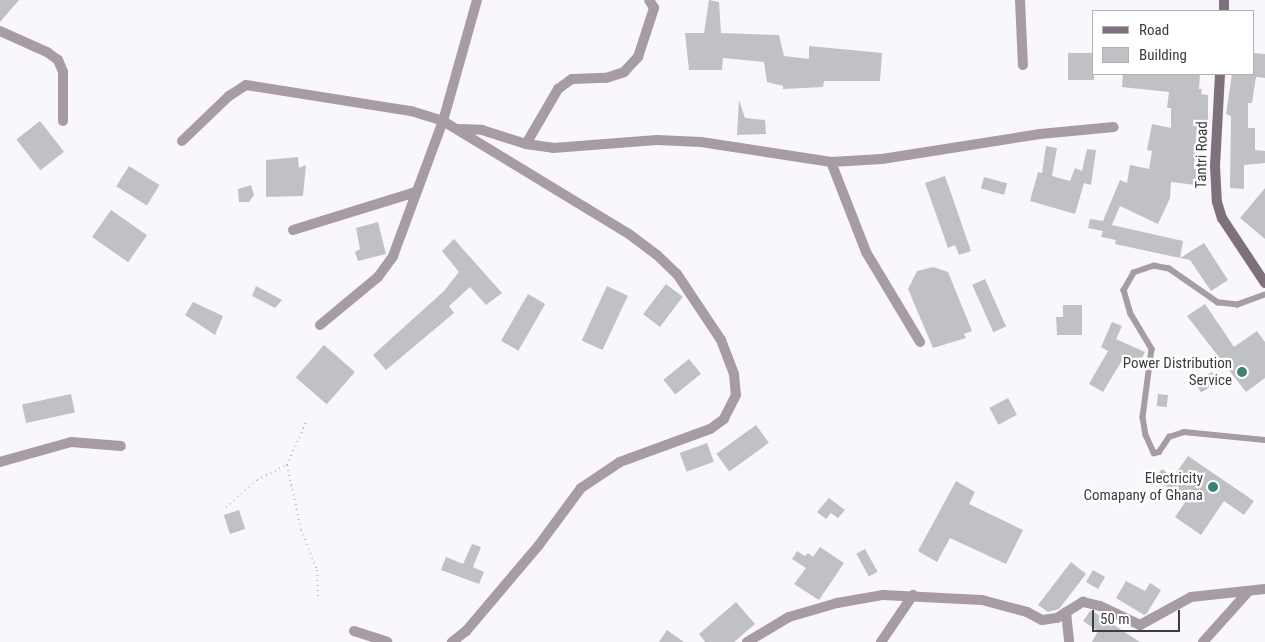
<!DOCTYPE html>
<html>
<head>
<meta charset="utf-8">
<style>
	body { margin:0 }
	#map { position:relative; width:1265px; height:642px; overflow:hidden; background:#f9f7fb; font-family:"Roboto Condensed",sans-serif }
	div>[style] { position:absolute }
	.building>* { inset:0; background:#c0c1c4; transform-origin:0 0 }
	.path>* { height:2px; margin-top:-1px; transform-origin:0; background:repeating-linear-gradient(90deg,#bcbabd 0 1px,transparent 0 5px) }
	.lane>* { height:5.5px; margin:-2.75px; padding:0 2.75px; transform-origin:2.75px; border-radius:2.75px; background:#a79ba5 }
	.street>* { height:10px; margin:-5px; padding:0 5px; transform-origin:5px; border-radius:5px; background:#a79ba5 }
	.secondary>* { height:10px; margin:-5px; padding:0 5px; transform-origin:5px; border-radius:5px; background:#806f7d }
	.dots>* { width:14px; height:14px; translate:-50% -50%; box-sizing:border-box; border:2px solid #fff; border-radius:50% }
	span { translate:-50% -50%; white-space:nowrap; text-align:center; line-height:1.15; -webkit-text-stroke:4.5px #fff; paint-order:stroke }
	.street-label { font-size:15px; color:#3d3c3e }
	.poi-label { font-size:15px; color:#3d3c3e }
	.right { translate:-100% -50%; text-align:right }
	.legend { position:absolute; left:1092px; top:10px; width:162px; height:65px; box-sizing:border-box; background:#fff; border:1px solid #b1b1b2; margin:0; padding:6px 9px; list-style:none; font-size:15px; color:#3d3c3e }
	.legend li { display:flex; align-items:center; gap:10px; height:25px }
	.legend b { width:25px; border:1px solid #b1b1b2 }
	.scale { position:absolute; left:1092px; top:610px; width:88px; height:22px; box-sizing:border-box; border:2px solid #3d3c3e; border-top:0; padding-left:6px; font-size:15px; line-height:18px; white-space:nowrap; color:#3d3c3e; -webkit-text-stroke:4px #fff; paint-order:stroke }
</style>
</head>
<body>
<div id="map">
	<div class="building">
		<div style="clip-path:polygon(0 0,19px 0,0 22px)"></div>
		<div style="clip-path:polygon(709px 0,719px 2px,721px 33px,779px 35px,784px 56px,809px 59px,809px 46px,882px 53px,880px 81px,824px 81px,823px 87px,783px 89px,783px 86px,767px 82px,764px 62px,723px 58px,722px 70px,689px 70px,685px 33px,704px 33px)"></div>
		<div style="left:1068px;top:53px;width:26px;height:27px"></div>
		<div style="clip-path:polygon(1254px 53px,1265px 54px,1265px 78px,1256px 77px,1252px 103px,1248px 103px,1248px 128px,1255px 128px,1255px 150px,1265px 151px,1265px 163px,1244px 165px,1244px 189px,1230px 188px,1231px 116px,1226px 114px,1232px 74px,1254px 74px)"></div>
		<div style="clip-path:polygon(1123px 74px,1200px 74px,1199px 89px,1202px 89px,1201px 94px,1208px 95px,1208px 125px,1197px 124px,1194px 169px,1204px 169px,1204px 186px,1171px 182px,1170px 198px,1158px 224px,1120px 206px,1112px 225px,1183px 241px,1180px 258px,1115px 244px,1116px 240px,1101px 237px,1103px 231px,1088px 228px,1090px 219px,1103px 221px,1120px 180px,1127px 183px,1130px 165px,1149px 169px,1152px 151px,1147px 150px,1152px 124px,1171px 128px,1171px 108px,1167px 108px,1169px 92px,1122px 87px)"></div>
		<div style="clip-path:polygon(739px 100px,745px 118px,765px 120px,766px 134px,737px 135px)"></div>
		<div style="left:40px;top:121px;width:39px;height:30px;rotate:52deg"></div>
		<div style="clip-path:polygon(1046px 146px,1057px 148px,1052px 176px,1070px 181px,1075px 168px,1082px 171px,1087px 149px,1096px 150px,1091px 185px,1084px 183px,1075px 214px,1030px 201px,1038px 172px,1042px 173px)"></div>
		<div style="clip-path:polygon(298px 157px,299px 168px,306px 165px,303px 196px,266px 197px,266px 160px)"></div>
		<div style="left:129px;top:166px;width:36px;height:24px;rotate:32deg"></div>
		<div style="clip-path:polygon(945px 176px,971px 251px,959px 255px,955px 245px,948px 248px,925px 183px)"></div>
		<div style="left:984px;top:177px;width:24px;height:12px;rotate:15deg"></div>
		<div style="clip-path:polygon(251px 185px,254px 195px,249px 202px,239px 202px,238px 189px)"></div>
		<div style="clip-path:polygon(1265px 188px,1265px 239px,1240px 218px)"></div>
		<div style="left:111px;top:210px;width:44px;height:33px;rotate:35deg"></div>
		<div style="clip-path:polygon(378px 222px,386px 254px,358px 261px,355px 252px,360px 249px,356px 228px)"></div>
		<div style="clip-path:polygon(454px 239px,502px 293px,486px 305px,470px 287px,449px 306px,454px 313px,386px 370px,373px 355px,444px 291px,459px 272px,442px 251px)"></div>
		<div style="clip-path:polygon(1204px 243px,1228px 280px,1211px 291px,1190px 260px,1180px 258px)"></div>
		<div style="clip-path:polygon(933px 267px,948px 272px,972px 331px,964px 334px,966px 338px,933px 348px,908px 289px,917px 271px)"></div>
		<div style="left:985px;top:279px;width:52px;height:14px;rotate:66deg"></div>
		<div style="left:666px;top:284px;width:21px;height:38px;rotate:37deg"></div>
		<div style="clip-path:polygon(256px 286px,282px 300px,275px 308px,252px 296px)"></div>
		<div style="left:607px;top:286px;width:23px;height:60px;rotate:25deg"></div>
		<div style="left:528px;top:294px;width:20px;height:54px;rotate:30deg"></div>
		<div style="clip-path:polygon(193px 302px,223px 316px,215px 335px,185px 315px)"></div>
		<div style="clip-path:polygon(1205px 304px,1234px 347px,1257px 331px,1265px 342px,1265px 378px,1246px 392px,1187px 316px)"></div>
		<div style="clip-path:polygon(1063px 305px,1082px 305px,1082px 335px,1057px 335px,1056px 317px,1063px 317px)"></div>
		<div style="clip-path:polygon(1112px 322px,1122px 326px,1116px 339px,1145px 352px,1139px 364px,1124px 357px,1103px 392px,1089px 384px,1108px 351px,1101px 347px)"></div>
		<div style="left:324px;top:345px;width:41px;height:43px;rotate:41deg"></div>
		<div style="left:689px;top:359px;width:19px;height:33px;rotate:51deg"></div>
		<div style="left:1212px;top:372px;width:12px;height:20px;rotate:59deg"></div>
		<div style="left:71px;top:394px;width:19px;height:50px;rotate:78deg"></div>
		<div style="left:1158px;top:394px;width:10px;height:12px;rotate:6deg"></div>
		<div style="left:1008px;top:398px;width:19px;height:21px;rotate:62deg"></div>
		<div style="left:756px;top:425px;width:22px;height:49px;rotate:54deg"></div>
		<div style="left:707px;top:443px;width:20px;height:29px;rotate:70deg"></div>
		<div style="clip-path:polygon(1188px 456px,1254px 501px,1244px 515px,1224px 501px,1201px 535px,1175px 517px,1186px 501px,1155px 478px,1162px 469px,1173px 477px)"></div>
		<div style="clip-path:polygon(956px 481px,975px 492px,969px 504px,1023px 530px,1006px 564px,950px 538px,937px 562px,918px 551px)"></div>
		<div style="clip-path:polygon(829px 498px,845px 510px,838px 518px,831px 513px,826px 519px,817px 512px)"></div>
		<div style="left:239px;top:510px;width:20px;height:16px;rotate:72deg"></div>
		<div style="clip-path:polygon(472px 544px,481px 547px,473px 567px,484px 572px,479px 584px,441px 570px,446px 557px,463px 564px)"></div>
		<div style="clip-path:polygon(820px 547px,844px 563px,819px 600px,794px 584px,806px 568px,792px 559px,797px 551px,805px 556px,808px 553px,813px 557px)"></div>
		<div style="left:865px;top:549px;width:26px;height:10px;rotate:61deg"></div>
		<div style="clip-path:polygon(1071px 562px,1086px 574px,1059px 609px,1048px 612px,1038px 605px)"></div>
		<div style="left:1093px;top:570px;width:14px;height:14px;rotate:30deg"></div>
		<div style="clip-path:polygon(1126px 581px,1145px 591px,1150px 583px,1161px 590px,1147px 613px,1144px 615px,1116px 598px)"></div>
		<div style="clip-path:polygon(736px 602px,755px 624px,734px 642px,705px 642px,699px 634px)"></div>
		<div style="clip-path:polygon(1090px 611px,1094px 612px,1140px 642px,1092px 642px,1098px 631px,1083px 621px)"></div>
		<div style="clip-path:polygon(667px 630px,684px 642px,659px 642px)"></div>
	</div>
	<div class="path">
		<div style="left:287px;top:465px;width:66px;rotate:77.8deg"></div>
		<div style="left:301px;top:530px;width:43px;rotate:68.2deg"></div>
		<div style="left:317px;top:570px;width:30px;rotate:88deg"></div>
		<div style="left:226px;top:507px;width:41px;rotate:-41.1deg"></div>
		<div style="left:257px;top:480px;width:34px;rotate:-27deg"></div>
		<div style="left:287px;top:465px;width:49px;rotate:-66deg"></div>
	</div>
	<div class="lane">
		<div style="left:1265px;top:295px;width:29px;rotate:160deg"></div>
		<div style="left:1238px;top:305px;width:20px;rotate:-174deg"></div>
		<div style="left:1218px;top:303px;width:60px;rotate:-145.2deg"></div>
		<div style="left:1169px;top:269px;width:15px;rotate:-169deg"></div>
		<div style="left:1154px;top:266px;width:21px;rotate:161deg"></div>
		<div style="left:1134px;top:273px;width:20px;rotate:120deg"></div>
		<div style="left:1124px;top:290px;width:25px;rotate:74deg"></div>
		<div style="left:1131px;top:314px;width:41px;rotate:59deg"></div>
		<div style="left:1152px;top:349px;width:69px;rotate:97.5deg"></div>
		<div style="left:1143px;top:417px;width:18px;rotate:81deg"></div>
		<div style="left:1146px;top:435px;width:20px;rotate:66deg"></div>
		<div style="left:1154px;top:453px;width:5px;rotate:-11deg"></div>
		<div style="left:1159px;top:452px;width:18px;rotate:-56deg"></div>
		<div style="left:1169px;top:437px;width:16px;rotate:-18deg"></div>
		<div style="left:1184px;top:432px;width:81px;rotate:5.6deg"></div>
	</div>
	<div class="street">
		<div style="left:1020px;top:0;width:65px;rotate:87.4deg"></div>
		<div style="left:0;top:31px;width:51px;rotate:24.1deg"></div>
		<div style="left:47px;top:52px;width:14px;rotate:36deg"></div>
		<div style="left:58px;top:60px;width:13px;rotate:67deg"></div>
		<div style="left:63px;top:72px;width:49px;rotate:90deg"></div>
		<div style="left:459px;top:129px;width:23px;rotate:2deg"></div>
		<div style="left:482px;top:130px;width:46px;rotate:17.7deg"></div>
		<div style="left:526px;top:144px;width:27px;rotate:8deg"></div>
		<div style="left:553px;top:148px;width:104px;rotate:-4.4deg"></div>
		<div style="left:657px;top:140px;width:44px;rotate:2.6deg"></div>
		<div style="left:701px;top:142px;width:132px;rotate:8.7deg"></div>
		<div style="left:831px;top:162px;width:51px;rotate:-3.4deg"></div>
		<div style="left:882px;top:159px;width:160px;rotate:-9deg"></div>
		<div style="left:1040px;top:134px;width:74px;rotate:-5.4deg"></div>
		<div style="left:182px;top:141px;width:65px;rotate:-43.8deg"></div>
		<div style="left:229px;top:96px;width:20px;rotate:-33deg"></div>
		<div style="left:246px;top:85px;width:167px;rotate:9deg"></div>
		<div style="left:411px;top:111px;width:34px;rotate:17deg"></div>
		<div style="left:443px;top:121px;width:126px;rotate:-74.3deg"></div>
		<div style="left:526px;top:144px;width:64px;rotate:-59.8deg"></div>
		<div style="left:558px;top:89px;width:17px;rotate:-36deg"></div>
		<div style="left:572px;top:79px;width:34px;rotate:-2deg"></div>
		<div style="left:606px;top:78px;width:19px;rotate:-18deg"></div>
		<div style="left:624px;top:72px;width:21px;rotate:-47deg"></div>
		<div style="left:638px;top:57px;width:52px;rotate:-71.9deg"></div>
		<div style="left:654px;top:8px;width:9px;rotate:-122deg"></div>
		<div style="left:831px;top:162px;width:97px;rotate:68.7deg"></div>
		<div style="left:866px;top:252px;width:105px;rotate:59deg"></div>
		<div style="left:293px;top:230px;width:129px;rotate:-17.2deg"></div>
		<div style="left:320px;top:325px;width:75px;rotate:-39.6deg"></div>
		<div style="left:378px;top:277px;width:26px;rotate:-54deg"></div>
		<div style="left:393px;top:256px;width:144px;rotate:-69.7deg"></div>
		<div style="left:443px;top:121px;width:218px;rotate:31.3deg"></div>
		<div style="left:629px;top:234px;width:35px;rotate:37deg"></div>
		<div style="left:657px;top:255px;width:28px;rotate:44deg"></div>
		<div style="left:677px;top:274px;width:79px;rotate:56.3deg"></div>
		<div style="left:721px;top:340px;width:36px;rotate:69deg"></div>
		<div style="left:734px;top:374px;width:21px;rotate:85deg"></div>
		<div style="left:736px;top:395px;width:27px;rotate:117deg"></div>
		<div style="left:724px;top:419px;width:17px;rotate:144deg"></div>
		<div style="left:710px;top:429px;width:96px;rotate:159.9deg"></div>
		<div style="left:620px;top:462px;width:47px;rotate:146.3deg"></div>
		<div style="left:581px;top:488px;width:71px;rotate:126.4deg"></div>
		<div style="left:539px;top:545px;width:113px;rotate:130.3deg"></div>
		<div style="left:466px;top:631px;width:18px;rotate:142deg"></div>
		<div style="left:0;top:462px;width:74px;rotate:-15.7deg"></div>
		<div style="left:71px;top:442px;width:50px;rotate:4.6deg"></div>
		<div style="left:1066px;top:612px;width:30px;rotate:84deg"></div>
		<div style="left:354px;top:631px;width:35px;rotate:18deg"></div>
		<div style="left:747px;top:642px;width:49px;rotate:-30.8deg"></div>
		<div style="left:789px;top:617px;width:50px;rotate:-16.3deg"></div>
		<div style="left:837px;top:603px;width:47px;rotate:-9.9deg"></div>
		<div style="left:883px;top:595px;width:99px;rotate:2.9deg"></div>
		<div style="left:982px;top:600px;width:47px;rotate:14.9deg"></div>
		<div style="left:1027px;top:612px;width:17px;rotate:28deg"></div>
		<div style="left:1042px;top:620px;width:15px;rotate:-8deg"></div>
		<div style="left:1057px;top:618px;width:31px;rotate:-32deg"></div>
		<div style="left:1083px;top:602px;width:17px;rotate:13deg"></div>
		<div style="left:1100px;top:606px;width:44px;rotate:25.4deg"></div>
		<div style="left:1140px;top:625px;width:58px;rotate:-28.8deg"></div>
		<div style="left:1191px;top:597px;width:74px;rotate:-6.2deg"></div>
		<div style="left:881px;top:642px;width:57px;rotate:-55.8deg"></div>
		<div style="left:1203px;top:642px;width:66px;rotate:-48.1deg"></div>
	</div>
	<div class="secondary">
		<div style="left:1224px;top:11px;width:11px;rotate:-90deg"></div>
		<div style="left:1220px;top:74px;width:92px;rotate:93.1deg"></div>
		<div style="left:1215px;top:166px;width:36px;rotate:87deg"></div>
		<div style="left:1217px;top:202px;width:17px;rotate:73deg"></div>
		<div style="left:1222px;top:218px;width:78px;rotate:56.5deg"></div>
	</div>
	<div class="dots">
		<div style="left:1242px;top:372px;background:#3c8177"></div>
		<div style="left:1213px;top:487px;background:#3c8177"></div>
	</div>
	<div class="street-label">
		<span style="left:1202px;top:155px;rotate:-89deg">Tantri Road</span>
	</div>
	<div class="poi-label">
		<span class="right" style="left:1232px;top:372px">Power Distribution<br>Service</span>
		<span class="right" style="left:1203px;top:487px">Electricity<br>Comapany of Ghana</span>
	</div>
	<ul class="legend">
	<li><b style="height:6px;background:#806f7d"></b>Road</li>
	<li><b style="height:14px;background:#c0c1c4"></b>Building</li>
	</ul>
	<div class="scale">50 m</div>
</div>
</body>
</html>
